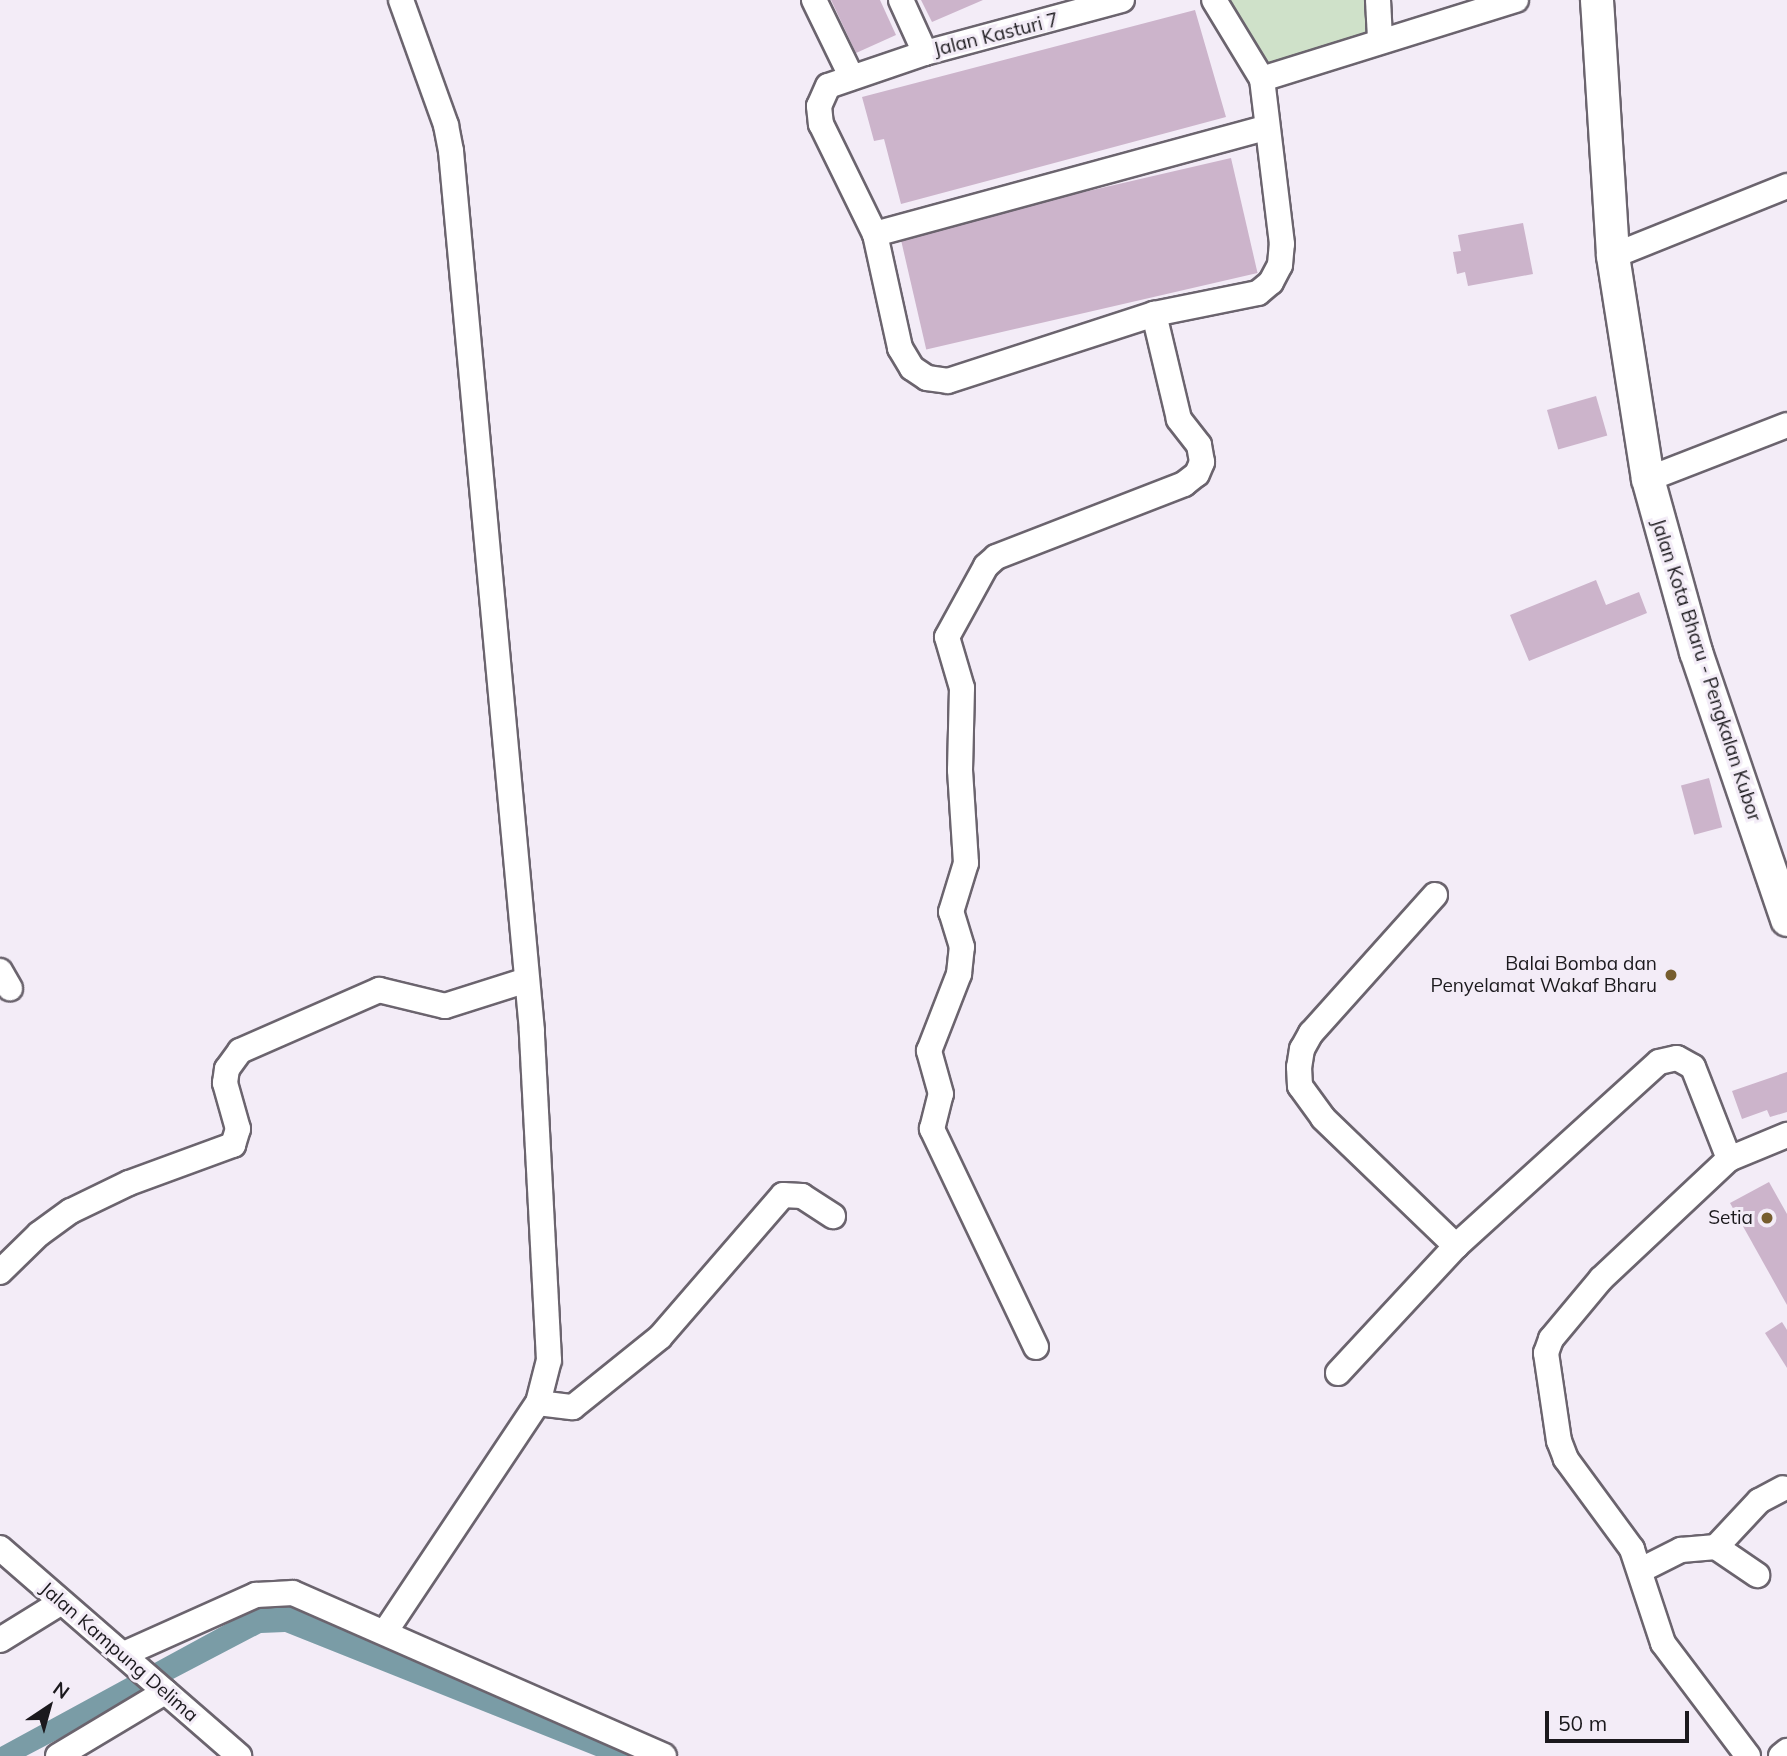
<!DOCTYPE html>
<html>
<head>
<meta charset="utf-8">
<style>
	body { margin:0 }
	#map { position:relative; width:1787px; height:1756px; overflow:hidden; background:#f3ecf7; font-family:Mulish,sans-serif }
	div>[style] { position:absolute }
	.green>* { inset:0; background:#cfe1c9 }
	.water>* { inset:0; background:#7a9ca6 }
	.building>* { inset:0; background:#ccb4cb; transform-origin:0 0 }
	.roads { filter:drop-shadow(2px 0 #6b646e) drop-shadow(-2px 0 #6b646e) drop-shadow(0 2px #6b646e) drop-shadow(0 -2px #6b646e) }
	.minor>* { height:24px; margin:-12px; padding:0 12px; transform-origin:12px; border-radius:12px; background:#fff }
	.major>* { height:32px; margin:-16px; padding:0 16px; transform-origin:16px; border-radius:16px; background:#fff }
	.dots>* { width:19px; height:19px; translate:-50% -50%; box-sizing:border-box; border:4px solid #f3ecf7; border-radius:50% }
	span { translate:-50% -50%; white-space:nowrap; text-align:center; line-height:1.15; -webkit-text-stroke:6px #f3ecf7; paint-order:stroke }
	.street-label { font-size:19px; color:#1b191d }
	.poi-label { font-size:19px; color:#1b191d }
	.right { translate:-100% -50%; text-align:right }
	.north { position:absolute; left:14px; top:1672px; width:70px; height:70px; -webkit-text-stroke:5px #f3ecf7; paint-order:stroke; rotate:36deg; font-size:19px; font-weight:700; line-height:28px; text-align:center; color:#1b191d }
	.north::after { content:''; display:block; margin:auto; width:24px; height:32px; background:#1b191d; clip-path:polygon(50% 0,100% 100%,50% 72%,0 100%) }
	.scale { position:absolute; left:1545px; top:1711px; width:144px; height:32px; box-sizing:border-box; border:4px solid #1b191d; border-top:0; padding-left:9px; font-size:21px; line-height:24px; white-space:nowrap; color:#1b191d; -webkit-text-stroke:5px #f3ecf7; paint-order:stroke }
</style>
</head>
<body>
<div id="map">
	<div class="green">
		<div style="clip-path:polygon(1214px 0,1378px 0,1380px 39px,1262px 79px)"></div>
	</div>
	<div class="water">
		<div style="clip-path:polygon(263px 1604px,289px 1605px,648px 1756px,596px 1756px,285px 1632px,261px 1633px,26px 1756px,0 1756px,0 1747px)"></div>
	</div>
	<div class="building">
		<div style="clip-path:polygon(831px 0,880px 0,896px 35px,856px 53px)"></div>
		<div style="clip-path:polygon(921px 0,983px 0,932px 22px)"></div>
		<div style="clip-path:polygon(1195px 10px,1226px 117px,901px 204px,884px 139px,874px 141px,862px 97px)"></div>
		<div style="left:1231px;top:158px;width:118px;height:340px;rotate:77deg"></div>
		<div style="clip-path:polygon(1523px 223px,1533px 274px,1468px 286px,1465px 272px,1457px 274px,1453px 252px,1461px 251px,1458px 235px)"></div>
		<div style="left:1596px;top:396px;width:41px;height:51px;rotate:74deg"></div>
		<div style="clip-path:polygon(1596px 580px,1606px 605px,1639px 592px,1647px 613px,1529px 661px,1510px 615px)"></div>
		<div style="left:1709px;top:778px;width:51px;height:29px;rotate:75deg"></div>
		<div style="clip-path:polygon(1787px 1072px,1787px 1112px,1770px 1117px,1767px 1110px,1742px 1119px,1732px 1091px)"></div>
		<div style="clip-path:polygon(1769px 1182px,1787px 1214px,1787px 1305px,1730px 1203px)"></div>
		<div style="clip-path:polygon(1782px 1322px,1787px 1330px,1787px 1368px,1765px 1333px)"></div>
	</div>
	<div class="roads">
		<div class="minor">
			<div style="left:814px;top:0;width:85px;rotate:64deg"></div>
			<div style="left:901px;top:0;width:58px;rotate:65.6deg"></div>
			<div style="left:925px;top:53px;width:204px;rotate:-15.1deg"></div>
			<div style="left:1378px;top:0;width:39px;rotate:87deg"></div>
			<div style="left:925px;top:53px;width:102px;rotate:161.2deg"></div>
			<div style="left:828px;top:86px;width:22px;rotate:114deg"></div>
			<div style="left:819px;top:106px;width:18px;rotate:84deg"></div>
			<div style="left:821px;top:124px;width:123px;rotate:63.9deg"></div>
			<div style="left:875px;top:234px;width:117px;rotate:77.6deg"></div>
			<div style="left:900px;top:348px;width:23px;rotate:59deg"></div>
			<div style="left:912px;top:368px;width:18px;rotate:34deg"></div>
			<div style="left:927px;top:378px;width:21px;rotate:8deg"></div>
			<div style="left:948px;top:381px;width:217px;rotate:-18deg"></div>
			<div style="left:1154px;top:314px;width:106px;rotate:-11.4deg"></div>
			<div style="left:1258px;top:293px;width:17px;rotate:-40deg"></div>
			<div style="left:1271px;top:282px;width:19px;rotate:-62deg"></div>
			<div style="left:1280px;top:265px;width:21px;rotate:-85deg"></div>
			<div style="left:1282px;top:244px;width:166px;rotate:-96.9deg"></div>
			<div style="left:1262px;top:79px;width:92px;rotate:-121.3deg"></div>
			<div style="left:1262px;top:79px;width:266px;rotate:-17.3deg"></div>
			<div style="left:875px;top:234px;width:404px;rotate:-15.2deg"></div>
			<div style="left:1613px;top:256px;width:188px;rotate:-21.9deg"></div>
			<div style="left:1648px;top:479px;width:149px;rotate:-21.2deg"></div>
			<div style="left:1435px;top:895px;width:186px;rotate:131.9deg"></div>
			<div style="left:1311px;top:1033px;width:18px;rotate:119deg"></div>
			<div style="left:1302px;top:1049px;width:18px;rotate:99deg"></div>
			<div style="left:1299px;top:1067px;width:19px;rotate:87deg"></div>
			<div style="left:1300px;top:1086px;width:39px;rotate:54deg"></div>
			<div style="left:1323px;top:1118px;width:185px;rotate:43.9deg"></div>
			<div style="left:0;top:971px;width:20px;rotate:60deg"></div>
			<div style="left:0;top:1272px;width:54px;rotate:-44.3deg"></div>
			<div style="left:39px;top:1234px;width:39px;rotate:-36deg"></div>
			<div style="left:71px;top:1211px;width:64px;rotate:-25.8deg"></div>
			<div style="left:129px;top:1183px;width:111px;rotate:-20.1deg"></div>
			<div style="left:233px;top:1145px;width:17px;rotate:-73deg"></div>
			<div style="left:238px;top:1129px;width:48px;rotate:-105.8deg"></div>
			<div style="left:225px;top:1083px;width:14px;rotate:-82deg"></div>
			<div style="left:227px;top:1069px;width:22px;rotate:-54deg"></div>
			<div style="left:240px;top:1051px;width:152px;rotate:-23.7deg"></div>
			<div style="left:379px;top:990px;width:68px;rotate:13.6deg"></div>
			<div style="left:445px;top:1006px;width:86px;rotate:-17.6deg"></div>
			<div style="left:1036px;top:1347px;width:242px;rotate:-115.5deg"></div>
			<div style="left:932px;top:1129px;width:36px;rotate:-76deg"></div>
			<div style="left:941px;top:1094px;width:45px;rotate:-105.6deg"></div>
			<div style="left:929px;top:1051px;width:83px;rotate:-68.7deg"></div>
			<div style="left:959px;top:974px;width:27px;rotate:-84deg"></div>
			<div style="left:962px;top:947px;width:37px;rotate:-107deg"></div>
			<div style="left:951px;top:912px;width:51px;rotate:-73deg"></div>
			<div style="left:966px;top:863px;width:93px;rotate:-93.7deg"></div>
			<div style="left:960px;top:770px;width:82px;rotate:-88.6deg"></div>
			<div style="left:962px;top:688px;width:53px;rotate:-106.4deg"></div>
			<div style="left:947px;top:637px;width:81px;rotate:-61.2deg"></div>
			<div style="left:986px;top:566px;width:13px;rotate:-42deg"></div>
			<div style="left:996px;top:557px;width:202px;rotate:-21.2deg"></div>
			<div style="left:1184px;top:484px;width:16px;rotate:-38deg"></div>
			<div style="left:1197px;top:474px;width:13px;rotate:-67deg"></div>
			<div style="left:1202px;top:462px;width:17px;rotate:-100deg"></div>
			<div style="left:1199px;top:445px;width:33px;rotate:-128deg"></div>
			<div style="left:1179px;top:419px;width:108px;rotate:-103.4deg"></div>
			<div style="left:1338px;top:1373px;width:173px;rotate:-47.1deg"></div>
			<div style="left:1456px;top:1246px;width:274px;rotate:-42.2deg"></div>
			<div style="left:1659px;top:1062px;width:18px;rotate:-13deg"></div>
			<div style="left:1677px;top:1058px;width:18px;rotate:29deg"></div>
			<div style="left:1693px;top:1067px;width:99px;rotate:68.6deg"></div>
			<div style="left:538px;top:1403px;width:35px;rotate:7deg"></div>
			<div style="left:573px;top:1407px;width:112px;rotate:-38.8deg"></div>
			<div style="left:660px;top:1337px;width:188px;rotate:-49.1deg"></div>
			<div style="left:783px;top:1195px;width:19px;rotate:3deg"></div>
			<div style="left:802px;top:1196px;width:37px;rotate:33deg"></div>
			<div style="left:1716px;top:1547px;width:50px;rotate:34.3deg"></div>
			<div style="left:0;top:1548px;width:317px;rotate:41deg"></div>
			<div style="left:1641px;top:1570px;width:45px;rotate:-26.6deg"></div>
			<div style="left:1681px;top:1550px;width:35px;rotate:-5deg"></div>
			<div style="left:1716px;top:1547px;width:63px;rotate:-46.9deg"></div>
			<div style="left:1759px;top:1501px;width:27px;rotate:-28deg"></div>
			<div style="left:385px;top:1632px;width:275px;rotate:-56.3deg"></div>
			<div style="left:538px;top:1403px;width:44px;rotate:-75.7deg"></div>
			<div style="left:549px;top:1360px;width:329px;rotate:-93deg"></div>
			<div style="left:532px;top:1031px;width:884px;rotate:-95.26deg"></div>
			<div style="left:451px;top:151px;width:26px;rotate:-101deg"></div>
			<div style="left:446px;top:125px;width:133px;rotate:-109.8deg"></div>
			<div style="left:0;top:1640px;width:70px;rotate:-31.7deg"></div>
			<div style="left:124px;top:1654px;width:145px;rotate:-24.1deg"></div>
			<div style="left:256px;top:1595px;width:37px;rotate:-3deg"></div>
			<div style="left:293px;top:1593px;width:405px;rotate:23.7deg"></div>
			<div style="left:58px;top:1756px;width:125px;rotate:-30.9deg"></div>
			<div style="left:1748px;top:1756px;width:141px;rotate:-127deg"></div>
			<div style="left:1663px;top:1643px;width:99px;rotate:-108.3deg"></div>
			<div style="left:1632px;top:1549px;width:112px;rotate:-126.3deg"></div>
			<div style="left:1566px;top:1459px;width:19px;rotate:-111deg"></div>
			<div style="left:1559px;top:1441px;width:89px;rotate:-98.4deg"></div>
			<div style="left:1546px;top:1353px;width:15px;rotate:-70deg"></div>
			<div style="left:1551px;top:1339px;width:78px;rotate:-50.2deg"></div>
			<div style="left:1601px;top:1279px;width:175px;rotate:-43.2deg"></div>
			<div style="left:1729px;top:1159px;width:63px;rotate:-22.5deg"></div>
			<div style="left:1781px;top:1756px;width:8px;rotate:-40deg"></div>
		</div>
		<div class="major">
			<div style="left:1597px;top:0;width:256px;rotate:86.4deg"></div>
			<div style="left:1613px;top:256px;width:226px;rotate:81.1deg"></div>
			<div style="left:1648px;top:479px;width:180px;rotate:74.5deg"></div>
			<div style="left:1696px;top:652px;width:283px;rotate:71.2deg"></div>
		</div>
	</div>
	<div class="dots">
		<div style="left:1671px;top:975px;background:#765d2e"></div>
		<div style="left:1767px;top:1218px;background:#765d2e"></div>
	</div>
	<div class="street-label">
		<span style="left:996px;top:35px;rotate:-14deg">Jalan Kasturi 7</span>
		<span style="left:1706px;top:670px;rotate:72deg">Jalan Kota Bharu - Pengkalan Kubor</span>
		<span style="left:119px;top:1652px;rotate:41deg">Jalan Kampung Delima</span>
	</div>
	<div class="poi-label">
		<span class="right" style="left:1657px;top:975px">Balai Bomba dan<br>Penyelamat Wakaf Bharu</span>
		<span class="right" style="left:1753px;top:1218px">Setia</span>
	</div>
	<div class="north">N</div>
	<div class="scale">50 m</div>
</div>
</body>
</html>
